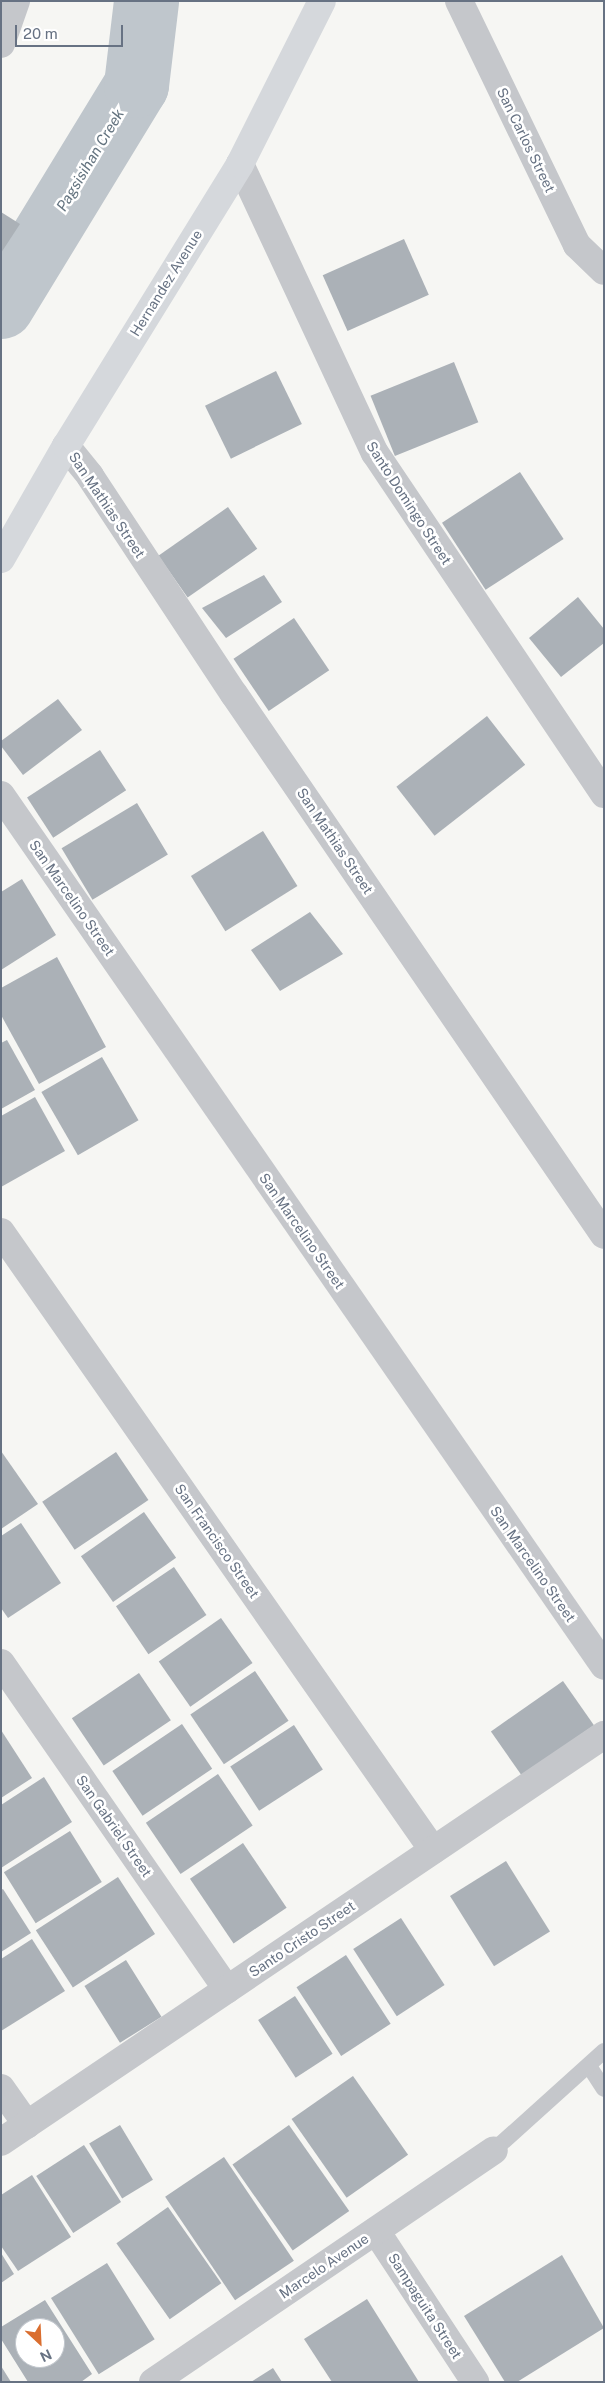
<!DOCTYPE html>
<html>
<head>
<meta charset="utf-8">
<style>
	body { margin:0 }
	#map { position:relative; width:605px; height:2383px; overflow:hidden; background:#f6f6f3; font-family:"Public Sans",sans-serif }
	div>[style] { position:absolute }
	.river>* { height:65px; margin:-32.5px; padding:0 32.5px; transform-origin:32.5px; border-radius:32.5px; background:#bfc6cc }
	.building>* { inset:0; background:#abb1b7; transform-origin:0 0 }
	.lane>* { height:16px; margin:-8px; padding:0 8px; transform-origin:8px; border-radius:8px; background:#c5c7cb }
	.street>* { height:28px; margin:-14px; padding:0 14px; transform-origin:14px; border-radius:14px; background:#c5c7cb }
	.secondary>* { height:28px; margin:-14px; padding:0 14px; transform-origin:14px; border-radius:14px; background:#d5d8dc }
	span { translate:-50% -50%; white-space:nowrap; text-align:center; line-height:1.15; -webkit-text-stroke:5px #fff; paint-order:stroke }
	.street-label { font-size:14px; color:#677283 }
	.water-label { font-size:15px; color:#63737f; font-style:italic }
	.frame { position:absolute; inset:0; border:2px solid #677283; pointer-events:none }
	.north { position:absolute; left:15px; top:2318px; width:50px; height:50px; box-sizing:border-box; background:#fff; border:1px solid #c2c7cd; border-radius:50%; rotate:155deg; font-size:14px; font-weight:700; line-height:20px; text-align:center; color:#677283 }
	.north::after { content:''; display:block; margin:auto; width:18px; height:22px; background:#da6e2f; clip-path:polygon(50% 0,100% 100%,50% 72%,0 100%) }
	.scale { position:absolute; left:15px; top:25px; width:108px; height:22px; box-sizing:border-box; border:2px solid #677283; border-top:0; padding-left:6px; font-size:15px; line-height:18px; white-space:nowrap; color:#677283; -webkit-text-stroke:4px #fff; paint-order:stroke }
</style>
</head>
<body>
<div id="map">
	<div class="river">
		<div style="left:1px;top:306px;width:259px;rotate:-58.6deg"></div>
		<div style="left:136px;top:85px;width:85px;rotate:-83.2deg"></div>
	</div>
	<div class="building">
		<div style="clip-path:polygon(1px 212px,20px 224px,1px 253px)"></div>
		<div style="left:404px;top:239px;width:61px;height:89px;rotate:66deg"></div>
		<div style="left:454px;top:362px;width:65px;height:90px;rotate:68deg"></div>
		<div style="left:276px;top:371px;width:59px;height:79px;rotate:64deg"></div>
		<div style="left:520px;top:472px;width:80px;height:93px;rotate:57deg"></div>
		<div style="left:228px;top:507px;width:51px;height:85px;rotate:55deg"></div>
		<div style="clip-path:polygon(264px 575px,282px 602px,226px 638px,202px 608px)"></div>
		<div style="clip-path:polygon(578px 597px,604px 629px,604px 643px,561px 677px,529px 638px)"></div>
		<div style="left:294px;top:618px;width:63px;height:73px;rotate:56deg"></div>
		<div style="clip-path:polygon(58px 699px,82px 730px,23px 775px,1px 746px,1px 741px)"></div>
		<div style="left:487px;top:716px;width:62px;height:115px;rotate:52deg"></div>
		<div style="left:100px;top:750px;width:48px;height:87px;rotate:57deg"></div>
		<div style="left:137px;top:803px;width:60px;height:88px;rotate:59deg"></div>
		<div style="left:263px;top:831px;width:65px;height:85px;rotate:58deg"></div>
		<div style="clip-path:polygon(22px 879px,56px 935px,1px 970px,1px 892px)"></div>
		<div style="clip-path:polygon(310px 912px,343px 954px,280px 991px,251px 950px)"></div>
		<div style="clip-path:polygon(57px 957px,106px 1047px,39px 1084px,1px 1015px,1px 988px)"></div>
		<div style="clip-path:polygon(7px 1040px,35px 1090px,1px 1109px,1px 1043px)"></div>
		<div style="left:102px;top:1057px;width:73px;height:70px;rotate:60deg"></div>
		<div style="clip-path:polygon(35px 1097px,65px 1151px,1px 1187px,1px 1116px)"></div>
		<div style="clip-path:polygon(1px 1451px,38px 1504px,1px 1529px)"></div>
		<div style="left:116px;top:1452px;width:58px;height:89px;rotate:56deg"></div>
		<div style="left:144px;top:1512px;width:56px;height:77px;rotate:55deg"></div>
		<div style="clip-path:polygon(21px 1523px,61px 1583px,8px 1618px,1px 1608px,1px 1536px)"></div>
		<div style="left:174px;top:1567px;width:58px;height:70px;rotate:56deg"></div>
		<div style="left:221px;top:1618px;width:55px;height:76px;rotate:55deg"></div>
		<div style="left:255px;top:1671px;width:60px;height:78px;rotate:56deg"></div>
		<div style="left:139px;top:1673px;width:57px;height:81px;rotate:56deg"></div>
		<div style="left:563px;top:1681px;width:54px;height:88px;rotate:55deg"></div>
		<div style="left:182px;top:1724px;width:54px;height:84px;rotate:56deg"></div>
		<div style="left:294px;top:1725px;width:53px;height:76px;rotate:57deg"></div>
		<div style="clip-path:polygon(1px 1730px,32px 1778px,1px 1798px)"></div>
		<div style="left:218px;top:1774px;width:62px;height:87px;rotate:56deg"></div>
		<div style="clip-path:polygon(44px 1777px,72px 1822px,1px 1868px,1px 1805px)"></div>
		<div style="left:70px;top:1831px;width:60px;height:78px;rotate:58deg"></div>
		<div style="left:243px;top:1843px;width:78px;height:64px;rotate:56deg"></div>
		<div style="left:506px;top:1861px;width:83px;height:66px;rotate:58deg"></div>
		<div style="left:118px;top:1877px;width:68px;height:98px;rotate:57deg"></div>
		<div style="clip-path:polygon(3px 1889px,31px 1933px,1px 1952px,1px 1890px)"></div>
		<div style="left:401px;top:1918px;width:80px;height:57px;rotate:57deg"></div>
		<div style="clip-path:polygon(32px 1939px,65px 1991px,1px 2031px,1px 1959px)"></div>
		<div style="left:346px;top:1955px;width:82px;height:59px;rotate:57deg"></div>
		<div style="left:126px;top:1960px;width:67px;height:49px;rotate:58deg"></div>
		<div style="left:295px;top:1996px;width:69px;height:44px;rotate:57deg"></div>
		<div style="left:353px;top:2076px;width:96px;height:75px;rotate:55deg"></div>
		<div style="left:120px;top:2125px;width:64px;height:36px;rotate:59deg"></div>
		<div style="left:289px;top:2125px;width:105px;height:69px;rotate:55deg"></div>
		<div style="left:84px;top:2145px;width:68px;height:57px;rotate:57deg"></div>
		<div style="left:224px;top:2157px;width:125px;height:71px;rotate:56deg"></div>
		<div style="clip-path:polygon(32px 2175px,71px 2237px,18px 2271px,1px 2246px,1px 2195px)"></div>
		<div style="left:168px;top:2207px;width:93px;height:63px;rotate:55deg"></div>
		<div style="clip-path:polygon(1px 2253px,14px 2274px,1px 2283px)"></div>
		<div style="clip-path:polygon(562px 2255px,604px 2328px,517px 2382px,505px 2382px,464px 2316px)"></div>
		<div style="left:107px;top:2263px;width:90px;height:66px;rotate:58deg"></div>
		<div style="clip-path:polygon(367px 2299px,419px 2382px,332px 2382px,304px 2339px)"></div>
		<div style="clip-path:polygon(evenodd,45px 2300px,92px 2374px,81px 2382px,28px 2382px,1px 2339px,1px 2327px,45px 2300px,25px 2328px,55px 2328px,55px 2358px,25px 2358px,25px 2328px)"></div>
		<div style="clip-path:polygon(1px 2366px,11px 2382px,1px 2382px)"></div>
		<div style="clip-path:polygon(273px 2368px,282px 2382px,251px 2382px)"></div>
	</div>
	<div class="lane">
		<div style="left:589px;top:2066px;width:27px;rotate:57deg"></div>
		<div style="left:494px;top:2150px;width:148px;rotate:-42deg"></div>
	</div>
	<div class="street">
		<div style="left:459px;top:1px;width:271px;rotate:64.2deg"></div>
		<div style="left:577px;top:245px;width:37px;rotate:44deg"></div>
		<div style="left:1px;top:44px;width:46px;rotate:-70.8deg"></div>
		<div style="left:240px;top:164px;width:319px;rotate:65deg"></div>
		<div style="left:375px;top:453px;width:411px;rotate:56.1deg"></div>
		<div style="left:66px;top:446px;width:38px;rotate:51deg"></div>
		<div style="left:90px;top:476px;width:261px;rotate:56.6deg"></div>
		<div style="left:234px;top:694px;width:655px;rotate:55.63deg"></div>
		<div style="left:1px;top:795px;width:1059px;rotate:55.3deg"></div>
		<div style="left:1px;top:1232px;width:754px;rotate:55.05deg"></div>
		<div style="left:1px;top:1663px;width:397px;rotate:55.3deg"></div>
		<div style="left:1px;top:2088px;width:45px;rotate:54.9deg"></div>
		<div style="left:1px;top:2142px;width:728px;rotate:-34.02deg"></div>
		<div style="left:376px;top:2231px;width:181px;rotate:56.7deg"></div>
		<div style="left:153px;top:2382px;width:412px;rotate:-34.2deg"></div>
	</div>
	<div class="secondary">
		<div style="left:1px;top:559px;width:130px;rotate:-60.1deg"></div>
		<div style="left:66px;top:446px;width:331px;rotate:-58.3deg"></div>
		<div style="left:240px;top:164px;width:182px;rotate:-63.3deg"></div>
	</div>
	<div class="street-label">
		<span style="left:526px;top:140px;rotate:64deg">San Carlos Street</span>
		<span style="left:166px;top:283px;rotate:-58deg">Hernandez Avenue</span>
		<span style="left:409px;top:503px;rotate:57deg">Santo Domingo Street</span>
		<span style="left:107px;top:505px;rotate:56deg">San Mathias Street</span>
		<span style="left:335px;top:841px;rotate:56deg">San Mathias Street</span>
		<span style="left:72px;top:898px;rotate:55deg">San Marcelino Street</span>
		<span style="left:302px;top:1231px;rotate:55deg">San Marcelino Street</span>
		<span style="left:217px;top:1541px;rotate:55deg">San Francisco Street</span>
		<span style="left:533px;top:1564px;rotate:55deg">San Marcelino Street</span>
		<span style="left:114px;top:1826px;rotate:55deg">San Gabriel Street</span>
		<span style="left:302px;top:1939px;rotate:-34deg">Santo Cristo Street</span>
		<span style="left:324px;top:2266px;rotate:-34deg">Marcelo Avenue</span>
		<span style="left:425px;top:2306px;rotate:57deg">Sampaguita Street</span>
	</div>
	<div class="water-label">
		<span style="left:90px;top:160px;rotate:-59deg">Pagsisihan Creek</span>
	</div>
	<div class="frame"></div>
	<div class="north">N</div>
	<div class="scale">20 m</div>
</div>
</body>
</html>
